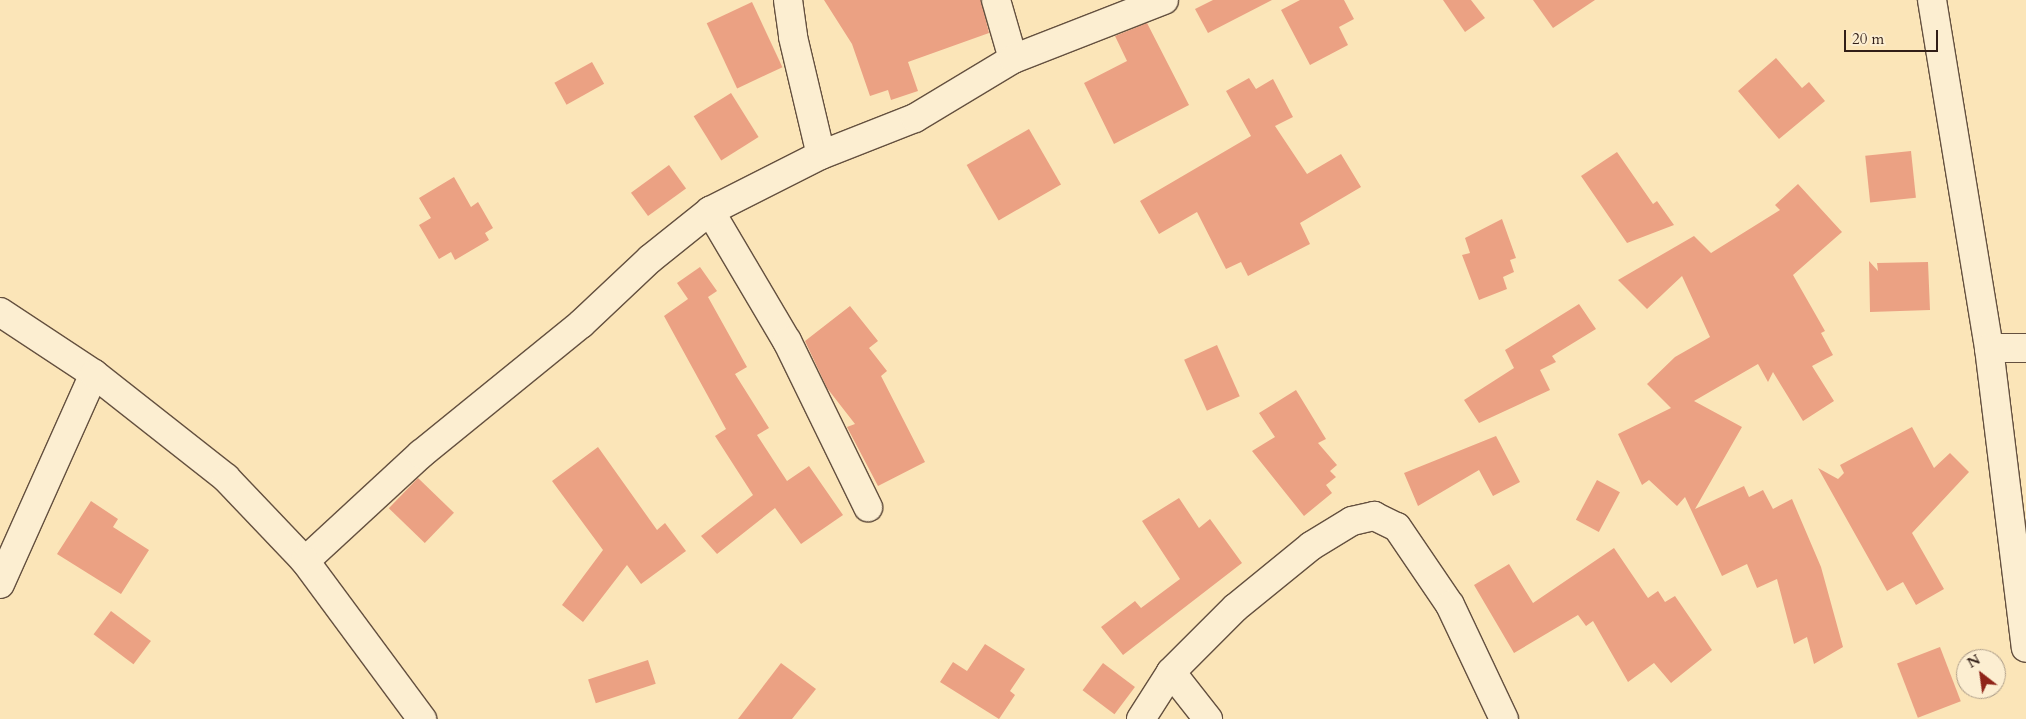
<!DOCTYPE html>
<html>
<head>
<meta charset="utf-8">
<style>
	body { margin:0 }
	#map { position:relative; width:2026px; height:719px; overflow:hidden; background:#fbe5b8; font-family:Cardo,serif }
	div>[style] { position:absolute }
	.building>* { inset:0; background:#eba183; transform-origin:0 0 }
	.roads { filter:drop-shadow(1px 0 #64503f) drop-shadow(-1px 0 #64503f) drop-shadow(0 1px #64503f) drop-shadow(0 -1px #64503f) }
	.minor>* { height:28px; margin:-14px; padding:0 14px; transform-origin:14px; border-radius:14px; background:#fceed1 }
	.tertiary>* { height:28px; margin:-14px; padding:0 14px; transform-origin:14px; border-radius:14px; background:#fceed1 }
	span { translate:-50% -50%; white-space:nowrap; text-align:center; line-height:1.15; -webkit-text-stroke:4px #fceed1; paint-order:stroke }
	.north { position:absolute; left:1956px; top:649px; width:50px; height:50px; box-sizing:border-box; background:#fceed1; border:1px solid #ab9b87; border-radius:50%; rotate:330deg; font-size:14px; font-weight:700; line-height:20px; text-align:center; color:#311e17 }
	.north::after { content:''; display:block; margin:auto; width:18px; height:22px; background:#8f2418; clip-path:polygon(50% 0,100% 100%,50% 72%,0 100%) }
	.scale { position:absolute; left:1844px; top:30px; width:94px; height:22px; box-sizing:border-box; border:2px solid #311e17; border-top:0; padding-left:6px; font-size:15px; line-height:18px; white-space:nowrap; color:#311e17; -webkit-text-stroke:4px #fceed1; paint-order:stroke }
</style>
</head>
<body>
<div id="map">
	<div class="building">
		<div style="clip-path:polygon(824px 0,981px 0,989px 33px,908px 62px,918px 91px,891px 100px,888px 90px,870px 96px,852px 44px)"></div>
		<div style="clip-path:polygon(1213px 0,1272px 0,1208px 33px,1195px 9px)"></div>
		<div style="clip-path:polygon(1300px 0,1344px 0,1354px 19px,1339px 27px,1348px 45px,1310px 65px,1281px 10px)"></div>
		<div style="clip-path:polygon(1443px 0,1471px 0,1485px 18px,1465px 32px)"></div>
		<div style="clip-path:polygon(1533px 0,1595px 0,1553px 28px)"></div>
		<div style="left:752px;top:2px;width:72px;height:50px;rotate:65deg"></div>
		<div style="clip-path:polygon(1147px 23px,1189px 105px,1114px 144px,1084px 83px,1127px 61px,1115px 36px)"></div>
		<div style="clip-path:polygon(1776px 58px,1802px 88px,1809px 82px,1825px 101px,1779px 139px,1738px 91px)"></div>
		<div style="left:592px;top:62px;width:25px;height:43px;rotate:61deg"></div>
		<div style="clip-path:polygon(1249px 78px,1256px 89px,1273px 79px,1293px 117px,1275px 126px,1307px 174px,1341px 154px,1361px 187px,1300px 223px,1310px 244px,1248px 276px,1241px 262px,1226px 269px,1197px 212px,1159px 234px,1140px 201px,1251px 136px,1226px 91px)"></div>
		<div style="left:731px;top:93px;width:52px;height:44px;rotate:58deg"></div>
		<div style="left:1029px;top:129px;width:64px;height:72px;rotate:60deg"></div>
		<div style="left:1911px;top:151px;width:47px;height:46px;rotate:84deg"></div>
		<div style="clip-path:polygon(1617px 152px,1653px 204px,1657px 201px,1674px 225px,1627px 243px,1581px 176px)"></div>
		<div style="left:669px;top:165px;width:29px;height:47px;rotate:54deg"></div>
		<div style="clip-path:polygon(454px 177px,471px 207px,478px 202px,493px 228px,485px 233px,489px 240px,455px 260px,451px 252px,439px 259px,419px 225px,431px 218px,419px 198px)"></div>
		<div style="clip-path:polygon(1798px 184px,1842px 232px,1793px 275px,1825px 331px,1821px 333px,1833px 355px,1812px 366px,1834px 401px,1803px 421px,1773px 372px,1768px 382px,1758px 364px,1694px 401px,1742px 427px,1695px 509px,1744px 486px,1749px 497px,1763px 490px,1773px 509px,1792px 499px,1821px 567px,1843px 647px,1814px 664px,1807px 637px,1794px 644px,1777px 579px,1757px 588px,1747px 564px,1722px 576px,1685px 497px,1677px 506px,1649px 480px,1642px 485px,1618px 434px,1671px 408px,1647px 384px,1675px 357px,1710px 337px,1682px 276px,1647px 309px,1618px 280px,1694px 236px,1711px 253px,1780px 210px,1775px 205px)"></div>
		<div style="clip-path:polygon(1502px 219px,1516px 258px,1510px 260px,1514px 272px,1503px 277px,1507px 289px,1479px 300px,1462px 255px,1470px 253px,1465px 238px)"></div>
		<div style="clip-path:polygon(1869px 261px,1878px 271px,1877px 263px,1928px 262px,1930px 310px,1870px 312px)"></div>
		<div style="clip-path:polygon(700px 267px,717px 291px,708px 297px,747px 367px,735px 374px,769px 428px,757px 435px,787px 481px,809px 466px,843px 515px,801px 544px,775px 508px,717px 554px,701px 536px,753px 495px,715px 436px,726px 429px,664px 316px,688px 299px,677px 283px)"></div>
		<div style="clip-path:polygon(1579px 304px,1596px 329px,1552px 356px,1556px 362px,1540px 370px,1550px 390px,1479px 423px,1464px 400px,1514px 368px,1505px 350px)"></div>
		<div style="clip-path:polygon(850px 306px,878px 341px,869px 348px,887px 371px,881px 376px,925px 462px,878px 486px,847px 427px,855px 424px,827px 388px,805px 341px)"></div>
		<div style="left:1217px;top:345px;width:56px;height:36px;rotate:66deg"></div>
		<div style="clip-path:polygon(1296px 390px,1326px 439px,1318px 443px,1337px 465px,1330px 471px,1336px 477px,1326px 485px,1332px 493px,1304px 516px,1252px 451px,1275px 437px,1259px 413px)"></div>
		<div style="clip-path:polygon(1912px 427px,1934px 468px,1950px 453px,1969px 472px,1912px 533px,1944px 589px,1916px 605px,1903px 582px,1887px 591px,1818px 468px,1838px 479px,1844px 473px,1840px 465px)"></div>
		<div style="clip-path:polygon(1496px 436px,1520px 482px,1493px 496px,1479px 470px,1418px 506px,1404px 473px)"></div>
		<div style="clip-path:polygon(598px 447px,657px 530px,665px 523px,686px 551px,641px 584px,627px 565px,583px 622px,562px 605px,603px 550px,552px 481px)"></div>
		<div style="left:418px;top:478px;width:50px;height:42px;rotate:44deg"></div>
		<div style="left:1597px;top:480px;width:26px;height:45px;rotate:28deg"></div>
		<div style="clip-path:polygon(1179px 498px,1199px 528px,1210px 519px,1242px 563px,1123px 655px,1101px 627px,1135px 601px,1141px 608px,1180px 579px,1142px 521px)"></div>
		<div style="clip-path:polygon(91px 501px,118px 519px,113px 527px,149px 550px,121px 594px,57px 554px)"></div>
		<div style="clip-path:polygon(1614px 548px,1648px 598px,1658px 591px,1665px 602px,1675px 596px,1712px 650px,1671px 683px,1654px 663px,1628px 682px,1593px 621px,1586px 626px,1578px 615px,1514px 653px,1474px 585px,1509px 564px,1533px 603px)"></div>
		<div style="left:111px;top:611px;width:50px;height:29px;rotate:37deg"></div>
		<div style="clip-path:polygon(985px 644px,1025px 669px,1010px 691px,1015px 695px,999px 719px,940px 682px,953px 662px,967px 671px)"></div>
		<div style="left:1940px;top:647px;width:58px;height:46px;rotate:69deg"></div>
		<div style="left:648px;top:660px;width:25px;height:63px;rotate:72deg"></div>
		<div style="clip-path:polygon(781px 663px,816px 689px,792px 719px,738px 719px)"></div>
		<div style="left:1103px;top:663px;width:40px;height:34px;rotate:37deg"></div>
	</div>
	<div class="roads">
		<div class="minor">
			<div style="left:788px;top:0;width:37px;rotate:82deg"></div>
			<div style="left:793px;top:37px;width:121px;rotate:76.7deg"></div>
			<div style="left:996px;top:0;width:61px;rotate:73.9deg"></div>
			<div style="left:1932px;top:0;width:353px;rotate:80.7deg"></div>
			<div style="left:1989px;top:348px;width:302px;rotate:83deg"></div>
			<div style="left:710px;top:211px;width:151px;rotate:59.4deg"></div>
			<div style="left:787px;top:341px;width:185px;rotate:64deg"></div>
			<div style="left:1989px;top:348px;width:37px"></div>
			<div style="left:305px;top:561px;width:158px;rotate:-42.7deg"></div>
			<div style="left:421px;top:454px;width:206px;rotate:-39.1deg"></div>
			<div style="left:581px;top:324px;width:95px;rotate:-43.3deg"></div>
			<div style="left:650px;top:259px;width:77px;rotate:-38.7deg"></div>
			<div style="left:710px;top:211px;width:124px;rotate:-26.8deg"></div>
			<div style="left:821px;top:155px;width:101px;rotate:-21.5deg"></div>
			<div style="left:915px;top:118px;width:114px;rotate:-31deg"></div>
			<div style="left:1013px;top:59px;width:162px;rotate:-21.3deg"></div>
			<div style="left:0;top:584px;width:230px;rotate:-65.9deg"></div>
			<div style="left:1171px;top:672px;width:60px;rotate:51.8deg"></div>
			<div style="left:1141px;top:719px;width:56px;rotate:-57.4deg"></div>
			<div style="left:1171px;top:672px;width:91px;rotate:-45deg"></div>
			<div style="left:1235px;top:608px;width:98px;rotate:-39.2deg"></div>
			<div style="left:1311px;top:546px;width:48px;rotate:-31.4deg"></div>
			<div style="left:1352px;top:521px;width:23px;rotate:-13deg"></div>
			<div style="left:1374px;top:516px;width:25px;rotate:26deg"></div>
			<div style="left:1397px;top:527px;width:94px;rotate:55.8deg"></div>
			<div style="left:1450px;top:605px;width:126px;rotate:64.7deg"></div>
		</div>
		<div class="tertiary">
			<div style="left:0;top:312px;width:113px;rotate:33.4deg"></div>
			<div style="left:94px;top:374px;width:168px;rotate:38.2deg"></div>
			<div style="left:226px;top:478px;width:115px;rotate:46.4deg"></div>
			<div style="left:305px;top:561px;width:197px;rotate:53.5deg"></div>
		</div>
	</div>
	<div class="north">N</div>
	<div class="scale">20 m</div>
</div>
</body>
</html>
